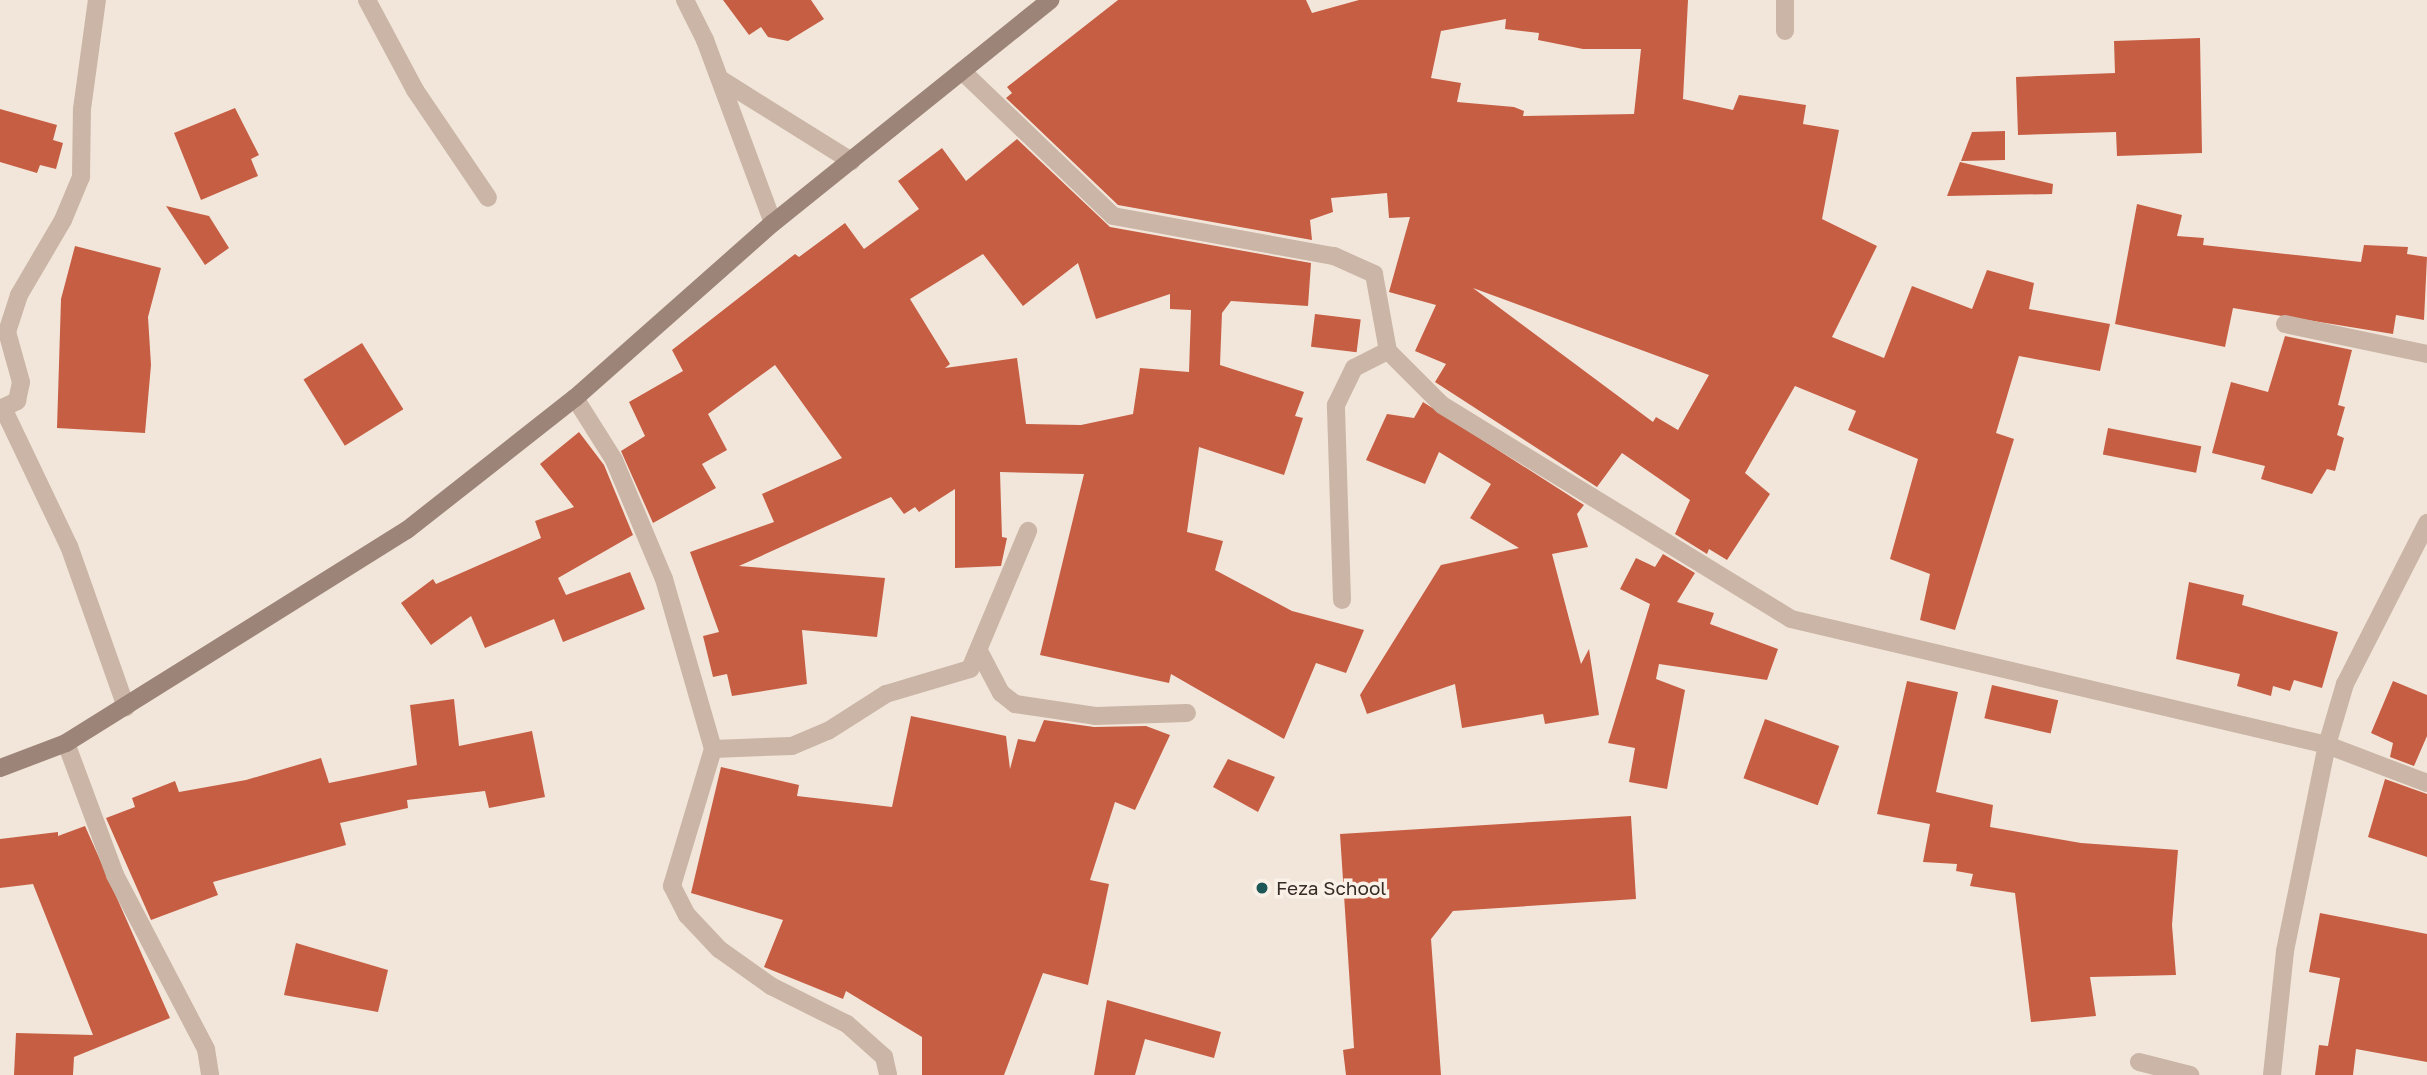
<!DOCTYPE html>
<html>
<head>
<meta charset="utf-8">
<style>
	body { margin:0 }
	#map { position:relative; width:2427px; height:1075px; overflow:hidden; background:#f2e6da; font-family:"Golos Text",sans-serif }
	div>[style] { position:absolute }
	.building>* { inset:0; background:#c65e44; transform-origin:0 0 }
	.minor>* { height:18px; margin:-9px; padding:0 9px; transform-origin:9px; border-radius:9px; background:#cab5a6 }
	.secondary>* { height:18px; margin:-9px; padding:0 9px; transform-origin:9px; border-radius:9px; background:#9d8478 }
	.dots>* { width:19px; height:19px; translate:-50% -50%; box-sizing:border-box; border:4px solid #f9f0e7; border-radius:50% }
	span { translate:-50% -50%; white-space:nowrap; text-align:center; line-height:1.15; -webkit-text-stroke:7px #f9f0e7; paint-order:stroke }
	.poi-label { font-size:19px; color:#362b27 }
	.left { translate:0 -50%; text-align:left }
</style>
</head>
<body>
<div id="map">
	<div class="building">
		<div style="clip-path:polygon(723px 0,811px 0,824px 19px,788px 41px,768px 37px,761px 27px,749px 35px)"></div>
		<div style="clip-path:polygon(evenodd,1118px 0,1306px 0,1312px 13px,1359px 0,1688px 0,1683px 99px,1733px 110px,1739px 95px,1806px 105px,1803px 124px,1839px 130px,1822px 219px,1877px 246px,1832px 337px,1884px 358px,1912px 286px,1972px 309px,1987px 270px,2034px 283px,2029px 309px,2110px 324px,2100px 371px,2019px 356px,1996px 433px,2014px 439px,1955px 630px,1920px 620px,1930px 574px,1890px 559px,1918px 459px,1848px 430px,1856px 411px,1795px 386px,1745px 473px,1770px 494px,1727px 560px,1709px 549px,1707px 554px,1675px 534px,1690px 500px,1622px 453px,1597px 487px,1435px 382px,1446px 364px,1415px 351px,1436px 305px,1389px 292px,1410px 217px,1389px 218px,1387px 193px,1331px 198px,1333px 212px,1310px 220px,1312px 240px,1118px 205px,1006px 98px,1012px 93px,1007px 87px,1118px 0,1506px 19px,1505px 29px,1539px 33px,1538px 40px,1583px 49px,1641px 49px,1634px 114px,1523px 116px,1524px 111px,1514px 107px,1457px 102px,1461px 83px,1431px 78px,1441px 31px,1506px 19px,1118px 0,1473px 288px,1709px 375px,1678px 430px,1656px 417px,1653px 422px,1473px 288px)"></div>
		<div style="clip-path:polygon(2200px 38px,2202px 153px,2117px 156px,2116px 132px,2018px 135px,2016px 77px,2115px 73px,2114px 41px)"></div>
		<div style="clip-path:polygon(235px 108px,259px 155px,251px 159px,258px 176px,201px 200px,174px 133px)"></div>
		<div style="clip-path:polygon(0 109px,57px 125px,53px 140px,63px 143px,56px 169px,40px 165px,37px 173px,0 162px)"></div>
		<div style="clip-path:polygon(2005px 131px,2005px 160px,1961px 161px,1972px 132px)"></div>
		<div style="clip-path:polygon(evenodd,1017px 139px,1110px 227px,1311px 263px,1308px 306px,1231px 301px,1222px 313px,1220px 365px,1304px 392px,1295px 416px,1303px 418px,1284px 475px,1199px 447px,1187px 532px,1223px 541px,1215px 570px,1292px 611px,1364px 630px,1346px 673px,1316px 663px,1284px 739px,1171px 674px,1169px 683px,1040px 655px,1084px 474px,1000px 472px,1002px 537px,1007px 538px,1001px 566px,955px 568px,955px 489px,919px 512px,915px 507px,904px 514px,891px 497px,739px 566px,885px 578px,877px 637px,802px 630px,807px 684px,732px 696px,727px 674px,713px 677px,703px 636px,719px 632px,690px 552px,774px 522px,762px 494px,842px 458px,775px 365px,708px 414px,727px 450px,702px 464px,716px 488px,653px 523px,621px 451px,645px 436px,629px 402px,683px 371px,672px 350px,795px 254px,799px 257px,845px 223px,864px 249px,919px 209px,898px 181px,942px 148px,966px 181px,1017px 139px,983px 254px,1023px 306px,1078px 263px,1096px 319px,1170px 294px,1170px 309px,1191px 310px,1189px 372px,1140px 368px,1133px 414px,1081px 425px,1026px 424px,1017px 358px,945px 368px,950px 364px,910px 299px,983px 254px)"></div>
		<div style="clip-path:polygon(1960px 162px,2053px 184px,2052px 194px,1947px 196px)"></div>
		<div style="clip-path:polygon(2137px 204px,2182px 215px,2177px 236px,2204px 238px,2203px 245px,2361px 262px,2364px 245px,2408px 247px,2407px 254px,2427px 257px,2424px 320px,2396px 315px,2393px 334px,2233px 308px,2225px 347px,2115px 324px)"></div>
		<div style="clip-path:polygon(166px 206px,209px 216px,229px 248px,205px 265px)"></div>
		<div style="clip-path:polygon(75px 246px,161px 268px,148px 317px,151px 365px,145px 433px,57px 428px,61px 299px)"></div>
		<div style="left:1315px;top:314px;width:46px;height:33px;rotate:7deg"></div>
		<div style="clip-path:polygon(2285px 336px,2352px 350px,2338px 405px,2345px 407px,2337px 435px,2344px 438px,2335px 471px,2327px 469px,2312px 494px,2261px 479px,2265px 466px,2212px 453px,2231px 382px,2268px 392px)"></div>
		<div style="left:362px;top:343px;width:78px;height:69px;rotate:58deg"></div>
		<div style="clip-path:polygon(1423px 402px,1584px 505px,1577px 514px,1588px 547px,1552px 554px,1581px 664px,1589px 649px,1599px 715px,1545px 724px,1543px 714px,1462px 728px,1455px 684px,1367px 714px,1360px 695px,1441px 565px,1519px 548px,1470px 518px,1491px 484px,1439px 452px,1425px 484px,1366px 460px,1387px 414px,1414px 418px)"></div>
		<div style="left:2108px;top:428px;width:95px;height:27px;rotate:11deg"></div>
		<div style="clip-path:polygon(579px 432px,604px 465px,633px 535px,558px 578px,566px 595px,630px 572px,645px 609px,563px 642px,554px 619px,485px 648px,471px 616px,431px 645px,401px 603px,433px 579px,436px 584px,541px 538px,535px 521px,574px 507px,540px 464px)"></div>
		<div style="clip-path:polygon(1663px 554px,1695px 573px,1677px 602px,1714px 613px,1710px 624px,1778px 649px,1767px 680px,1659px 664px,1656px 679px,1685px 690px,1667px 789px,1629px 782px,1635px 748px,1608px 743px,1650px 604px,1620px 589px,1636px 558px,1655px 567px)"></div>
		<div style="clip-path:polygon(2189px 582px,2244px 595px,2242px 605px,2338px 632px,2322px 688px,2294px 680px,2290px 691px,2273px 686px,2271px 696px,2237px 686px,2240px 674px,2176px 659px)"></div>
		<div style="clip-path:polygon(1907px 681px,1958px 692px,1936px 792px,1993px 805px,1990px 827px,2081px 843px,2178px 850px,2172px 925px,2176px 975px,2090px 977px,2096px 1016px,2031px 1022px,2015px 893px,1970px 886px,1973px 874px,1956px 871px,1957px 864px,1923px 862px,1930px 824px,1877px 814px)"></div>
		<div style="clip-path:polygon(2393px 681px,2427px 695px,2427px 736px,2414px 766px,2390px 757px,2393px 743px,2371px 733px)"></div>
		<div style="left:1992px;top:685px;width:68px;height:34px;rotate:13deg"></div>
		<div style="clip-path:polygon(454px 699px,459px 746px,532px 731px,545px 797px,489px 808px,485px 791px,407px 800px,408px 808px,340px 823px,346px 845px,213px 882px,218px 895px,151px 920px,106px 818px,135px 807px,132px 798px,175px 781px,179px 792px,246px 780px,321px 758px,329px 783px,417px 765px,410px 705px)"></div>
		<div style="clip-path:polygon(911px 716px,1006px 736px,1010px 769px,1018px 739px,1035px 742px,1044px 720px,1094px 727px,1146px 726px,1170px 735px,1135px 810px,1115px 802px,1090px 880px,1109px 884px,1088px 985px,1043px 973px,1004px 1075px,922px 1075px,922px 1037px,846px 991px,843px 999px,764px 967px,783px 920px,691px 893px,721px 767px,799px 785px,797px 796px,892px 807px)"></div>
		<div style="left:1765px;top:719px;width:79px;height:63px;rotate:20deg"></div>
		<div style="clip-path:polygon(1228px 759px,1275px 777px,1258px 812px,1213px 787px)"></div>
		<div style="clip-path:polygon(2385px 779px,2427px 794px,2427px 857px,2368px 837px)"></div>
		<div style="clip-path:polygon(1631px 816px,1636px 899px,1453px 911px,1431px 939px,1441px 1075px,1346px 1075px,1343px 1050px,1354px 1048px,1340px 834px)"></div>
		<div style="clip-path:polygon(85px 826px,170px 1018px,74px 1057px,73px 1075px,14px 1075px,16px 1033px,93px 1035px,33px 884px,0 888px,0 839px,58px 832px,58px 836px)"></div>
		<div style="clip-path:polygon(2320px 913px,2427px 934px,2427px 1062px,2356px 1049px,2353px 1075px,2315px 1075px,2319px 1045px,2328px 1046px,2340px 978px,2309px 972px)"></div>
		<div style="clip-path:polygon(296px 943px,388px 970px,378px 1012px,284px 995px)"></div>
		<div style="clip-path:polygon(1107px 1000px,1221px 1032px,1214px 1058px,1145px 1039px,1135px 1075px,1094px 1075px)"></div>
	</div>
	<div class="minor">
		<div style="left:367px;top:0;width:102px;rotate:61.9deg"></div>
		<div style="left:415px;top:90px;width:130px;rotate:55.9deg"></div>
		<div style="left:685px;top:0;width:45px;rotate:63.4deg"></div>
		<div style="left:705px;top:40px;width:195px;rotate:69.6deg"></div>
		<div style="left:1785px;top:0;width:31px;rotate:90deg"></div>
		<div style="left:962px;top:71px;width:209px;rotate:43.8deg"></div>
		<div style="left:1113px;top:216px;width:225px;rotate:10.3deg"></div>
		<div style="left:1334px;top:256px;width:44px;rotate:24.2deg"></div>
		<div style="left:1374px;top:274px;width:78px;rotate:79.7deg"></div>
		<div style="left:1388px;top:351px;width:76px;rotate:45deg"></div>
		<div style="left:1442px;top:405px;width:409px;rotate:31.5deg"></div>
		<div style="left:1791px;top:619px;width:551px;rotate:13.23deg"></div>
		<div style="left:2327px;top:745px;width:107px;rotate:20.8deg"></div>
		<div style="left:720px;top:79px;width:155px;rotate:32deg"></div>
		<div style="left:2285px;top:324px;width:145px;rotate:11.9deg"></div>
		<div style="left:575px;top:398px;width:73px;rotate:57.8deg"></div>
		<div style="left:614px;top:460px;width:129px;rotate:67.2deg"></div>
		<div style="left:664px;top:579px;width:177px;rotate:73.9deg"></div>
		<div style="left:713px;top:749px;width:143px;rotate:106.7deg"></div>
		<div style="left:672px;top:886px;width:33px;rotate:63deg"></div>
		<div style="left:687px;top:915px;width:47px;rotate:46.7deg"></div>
		<div style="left:719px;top:949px;width:64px;rotate:35.4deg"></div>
		<div style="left:771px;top:986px;width:85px;rotate:26.6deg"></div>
		<div style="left:847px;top:1024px;width:50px;rotate:41.7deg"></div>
		<div style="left:884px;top:1057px;width:18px;rotate:77deg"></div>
		<div style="left:0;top:409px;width:19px;rotate:-25deg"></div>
		<div style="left:17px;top:401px;width:19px;rotate:-78deg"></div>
		<div style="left:21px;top:382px;width:52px;rotate:-105.6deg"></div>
		<div style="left:7px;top:332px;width:39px;rotate:-72deg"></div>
		<div style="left:19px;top:295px;width:87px;rotate:-59.6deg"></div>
		<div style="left:63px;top:220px;width:47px;rotate:-67.3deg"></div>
		<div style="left:81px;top:177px;width:68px;rotate:-89.2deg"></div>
		<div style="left:82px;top:109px;width:110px;rotate:-82.2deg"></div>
		<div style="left:4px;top:410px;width:151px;rotate:64.5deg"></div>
		<div style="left:69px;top:546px;width:171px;rotate:70.5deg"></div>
		<div style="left:1342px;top:600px;width:195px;rotate:-91.8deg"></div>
		<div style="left:1336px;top:405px;width:41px;rotate:-64.1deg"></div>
		<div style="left:1354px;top:368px;width:38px;rotate:-27deg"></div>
		<div style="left:980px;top:653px;width:45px;rotate:62.3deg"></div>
		<div style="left:1001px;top:693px;width:18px;rotate:38deg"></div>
		<div style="left:1015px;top:704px;width:81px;rotate:8.5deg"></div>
		<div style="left:1095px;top:716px;width:92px;rotate:-1.9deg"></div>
		<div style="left:66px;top:743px;width:141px;rotate:69.6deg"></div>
		<div style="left:115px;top:875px;width:196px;rotate:62.4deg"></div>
		<div style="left:206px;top:1049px;width:26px;rotate:81deg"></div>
		<div style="left:713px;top:749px;width:79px;rotate:-2.2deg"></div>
		<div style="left:792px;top:746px;width:39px;rotate:-23deg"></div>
		<div style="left:828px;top:731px;width:69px;rotate:-32.5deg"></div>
		<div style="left:886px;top:694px;width:88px;rotate:-16.6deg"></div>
		<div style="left:970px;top:669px;width:150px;rotate:-67.2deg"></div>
		<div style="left:2139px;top:1062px;width:53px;rotate:14.3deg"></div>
		<div style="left:2272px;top:1075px;width:125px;rotate:-84deg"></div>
		<div style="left:2285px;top:951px;width:210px;rotate:-78.5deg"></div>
		<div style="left:2327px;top:745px;width:64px;rotate:-73.6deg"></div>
		<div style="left:2345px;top:684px;width:181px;rotate:-63deg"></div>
	</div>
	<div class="secondary">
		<div style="left:0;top:768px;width:71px;rotate:-20.7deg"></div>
		<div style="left:66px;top:743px;width:402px;rotate:-32deg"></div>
		<div style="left:407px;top:530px;width:214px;rotate:-38.2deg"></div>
		<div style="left:575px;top:398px;width:264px;rotate:-41.5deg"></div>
		<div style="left:773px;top:223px;width:356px;rotate:-38.8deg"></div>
	</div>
	<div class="dots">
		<div style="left:1262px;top:888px;background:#1d5657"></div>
	</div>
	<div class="poi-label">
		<span class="left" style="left:1276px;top:888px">Feza School</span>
	</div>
</div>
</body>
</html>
